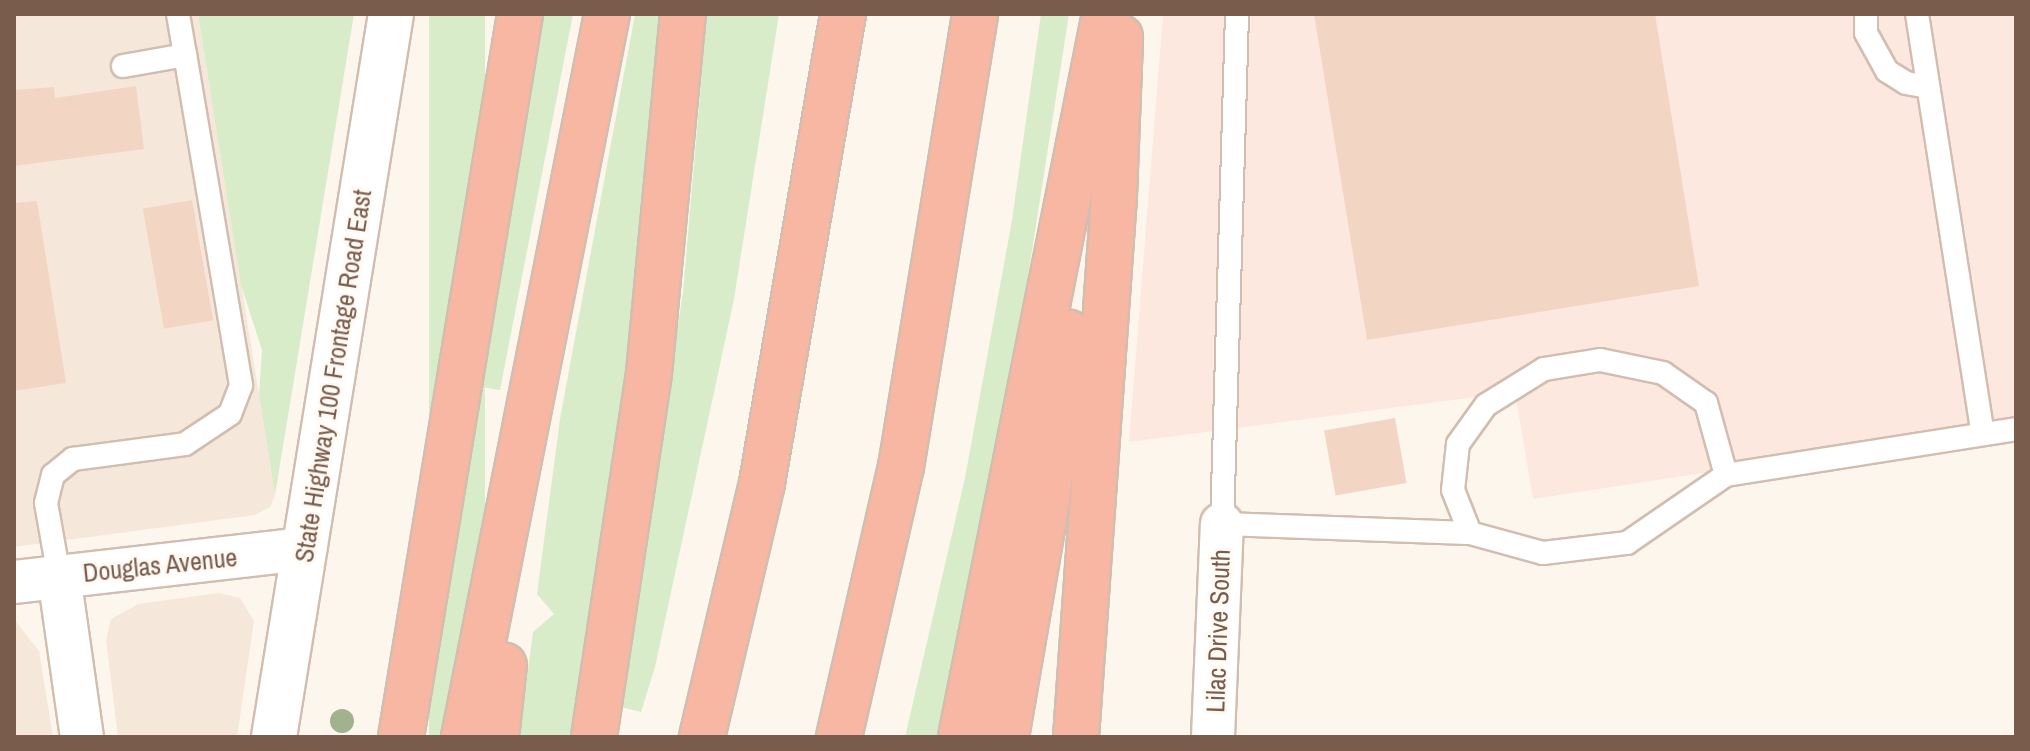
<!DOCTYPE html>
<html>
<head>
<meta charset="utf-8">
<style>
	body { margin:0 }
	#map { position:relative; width:2030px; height:751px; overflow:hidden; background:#fdf6ec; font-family:"Archivo Narrow",sans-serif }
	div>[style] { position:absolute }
	.residential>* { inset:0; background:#f5e8da }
	.commercial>* { inset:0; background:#fde8e0 }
	.green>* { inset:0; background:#d8ecc9; transform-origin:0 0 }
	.building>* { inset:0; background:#f3d5c3; transform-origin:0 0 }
	.roads { filter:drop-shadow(2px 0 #d1beb0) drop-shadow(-2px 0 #d1beb0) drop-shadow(0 2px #d1beb0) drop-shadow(0 -2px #d1beb0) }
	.service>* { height:22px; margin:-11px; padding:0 11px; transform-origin:11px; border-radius:11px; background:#fff }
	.minor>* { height:42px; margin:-21px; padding:0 21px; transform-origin:21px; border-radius:21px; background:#fff }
	.tertiary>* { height:44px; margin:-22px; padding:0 22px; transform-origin:22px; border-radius:22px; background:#fff }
	.motorway>* { height:44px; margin:-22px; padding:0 22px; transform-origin:22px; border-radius:22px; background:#f7b7a3 }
	.trees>* { width:24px; height:24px; margin:-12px; border-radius:50%; background:#a0b28e }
	span { translate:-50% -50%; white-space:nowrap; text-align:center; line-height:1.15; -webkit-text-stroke:6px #fffaf3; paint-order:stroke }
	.street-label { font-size:26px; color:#7a5c4d }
	.frame { position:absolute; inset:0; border:16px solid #7a5c4d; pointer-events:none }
</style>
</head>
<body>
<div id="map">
	<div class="residential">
		<div style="clip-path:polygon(14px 14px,198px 14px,275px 495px,270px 507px,255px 515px,14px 547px)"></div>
		<div style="clip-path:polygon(219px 593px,240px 598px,254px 621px,237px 737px,118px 737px,106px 640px,111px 619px,138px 604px)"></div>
		<div style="clip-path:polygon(14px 619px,39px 651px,53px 737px,14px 737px)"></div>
	</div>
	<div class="commercial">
		<div style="clip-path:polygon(1163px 14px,2016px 14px,2016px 425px,1533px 499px,1515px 392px,1129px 442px)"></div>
	</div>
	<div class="green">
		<div style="clip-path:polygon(198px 14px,354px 14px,275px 495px,259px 395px,262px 350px,241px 285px)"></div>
		<div style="left:429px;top:14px;width:56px;height:732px"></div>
		<div style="clip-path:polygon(540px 14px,573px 14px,500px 390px,481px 387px)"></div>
		<div style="clip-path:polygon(635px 14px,660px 14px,659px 50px,635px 311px,576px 737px,519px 737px,533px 632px,554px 614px,537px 594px,560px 419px)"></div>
		<div style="clip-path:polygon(707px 14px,779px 14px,734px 299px,655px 667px,641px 712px,621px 707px,683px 292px)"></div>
		<div style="clip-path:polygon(1041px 14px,1069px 14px,1008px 404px,939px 737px,905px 737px,965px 478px,1012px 220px)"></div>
	</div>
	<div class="building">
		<div style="clip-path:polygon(1314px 14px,1655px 14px,1699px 286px,1367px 340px)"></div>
		<div style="clip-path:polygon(136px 86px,144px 149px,14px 166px,14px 90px,54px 87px,55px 98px)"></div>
		<div style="left:192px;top:200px;width:122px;height:50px;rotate:80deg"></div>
		<div style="clip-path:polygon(37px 201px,66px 383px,14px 391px,14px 203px)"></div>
		<div style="left:1395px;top:418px;width:66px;height:72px;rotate:80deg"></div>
	</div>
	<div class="roads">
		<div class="service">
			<div style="left:178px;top:14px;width:42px;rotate:80.3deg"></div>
			<div style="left:1237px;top:14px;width:510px;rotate:91.68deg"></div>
			<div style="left:1222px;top:524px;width:248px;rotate:2.1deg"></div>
			<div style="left:1866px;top:14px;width:19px;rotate:90deg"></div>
			<div style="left:1866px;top:33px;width:43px;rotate:61.1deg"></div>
			<div style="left:1887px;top:71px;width:22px;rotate:32deg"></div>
			<div style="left:1906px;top:83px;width:22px;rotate:10deg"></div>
			<div style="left:1917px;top:14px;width:425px;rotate:81.1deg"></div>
			<div style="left:1726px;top:475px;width:75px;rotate:-105.5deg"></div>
			<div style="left:1706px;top:403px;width:52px;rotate:-145.1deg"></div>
			<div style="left:1663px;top:373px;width:64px;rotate:-168.3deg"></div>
			<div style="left:1600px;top:360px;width:57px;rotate:170.9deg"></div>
			<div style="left:1544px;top:369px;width:68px;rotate:148.2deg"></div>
			<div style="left:1486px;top:405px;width:48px;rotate:125.7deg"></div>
			<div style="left:1458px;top:444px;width:46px;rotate:96.2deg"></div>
			<div style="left:1453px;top:490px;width:46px;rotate:68.4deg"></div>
			<div style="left:1470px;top:533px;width:76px;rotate:15.3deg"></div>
			<div style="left:1543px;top:553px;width:85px;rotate:-6.8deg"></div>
			<div style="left:1627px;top:543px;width:120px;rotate:-34.5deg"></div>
			<div style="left:1726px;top:475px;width:294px;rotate:-9deg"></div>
			<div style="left:59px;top:576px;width:74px;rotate:-100.1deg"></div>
			<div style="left:46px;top:503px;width:29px;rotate:-76deg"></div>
			<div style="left:53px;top:475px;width:26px;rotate:-39deg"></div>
			<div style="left:73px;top:459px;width:113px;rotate:-7.6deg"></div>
			<div style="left:185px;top:444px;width:54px;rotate:-33.7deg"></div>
			<div style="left:230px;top:414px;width:31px;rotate:-69deg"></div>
			<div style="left:241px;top:385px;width:335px;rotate:-99.6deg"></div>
			<div style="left:185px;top:55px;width:63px;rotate:169.9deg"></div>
		</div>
		<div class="minor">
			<div style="left:59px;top:576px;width:163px;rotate:81.9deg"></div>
			<div style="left:14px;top:582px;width:293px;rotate:-6.5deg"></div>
			<div style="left:1213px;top:737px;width:213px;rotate:-87.6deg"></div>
		</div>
		<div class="tertiary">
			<div style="left:274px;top:737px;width:732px;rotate:-80.81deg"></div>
		</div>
		<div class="motorway">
			<div style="left:401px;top:737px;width:733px;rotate:-80.65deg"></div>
			<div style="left:464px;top:737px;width:737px;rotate:-78.81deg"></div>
			<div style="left:496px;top:737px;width:72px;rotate:-83.7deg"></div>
			<div style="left:594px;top:737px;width:368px;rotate:-81.4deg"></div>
			<div style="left:649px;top:373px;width:361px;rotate:-84.6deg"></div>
			<div style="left:702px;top:737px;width:261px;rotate:-76.7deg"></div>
			<div style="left:762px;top:483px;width:476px;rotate:-80.2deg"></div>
			<div style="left:839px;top:737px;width:277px;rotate:-77.1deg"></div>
			<div style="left:901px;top:467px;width:459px;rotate:-80.7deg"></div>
			<div style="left:961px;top:737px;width:737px;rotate:-78.74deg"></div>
			<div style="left:1006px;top:737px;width:241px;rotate:-80.2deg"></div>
			<div style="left:1047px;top:500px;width:169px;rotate:-82.9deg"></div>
			<div style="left:1076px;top:737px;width:542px;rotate:-85.98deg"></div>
			<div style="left:1114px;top:196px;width:159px;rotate:-87.8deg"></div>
		</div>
	</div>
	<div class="trees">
		<div style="left:342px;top:721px"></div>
	</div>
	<div class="street-label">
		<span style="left:333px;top:376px;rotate:-81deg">State Highway 100 Frontage Road East</span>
		<span style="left:160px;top:565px;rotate:-6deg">Douglas Avenue</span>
		<span style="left:1218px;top:631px;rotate:-88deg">Lilac Drive South</span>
	</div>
	<div class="frame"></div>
</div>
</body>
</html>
